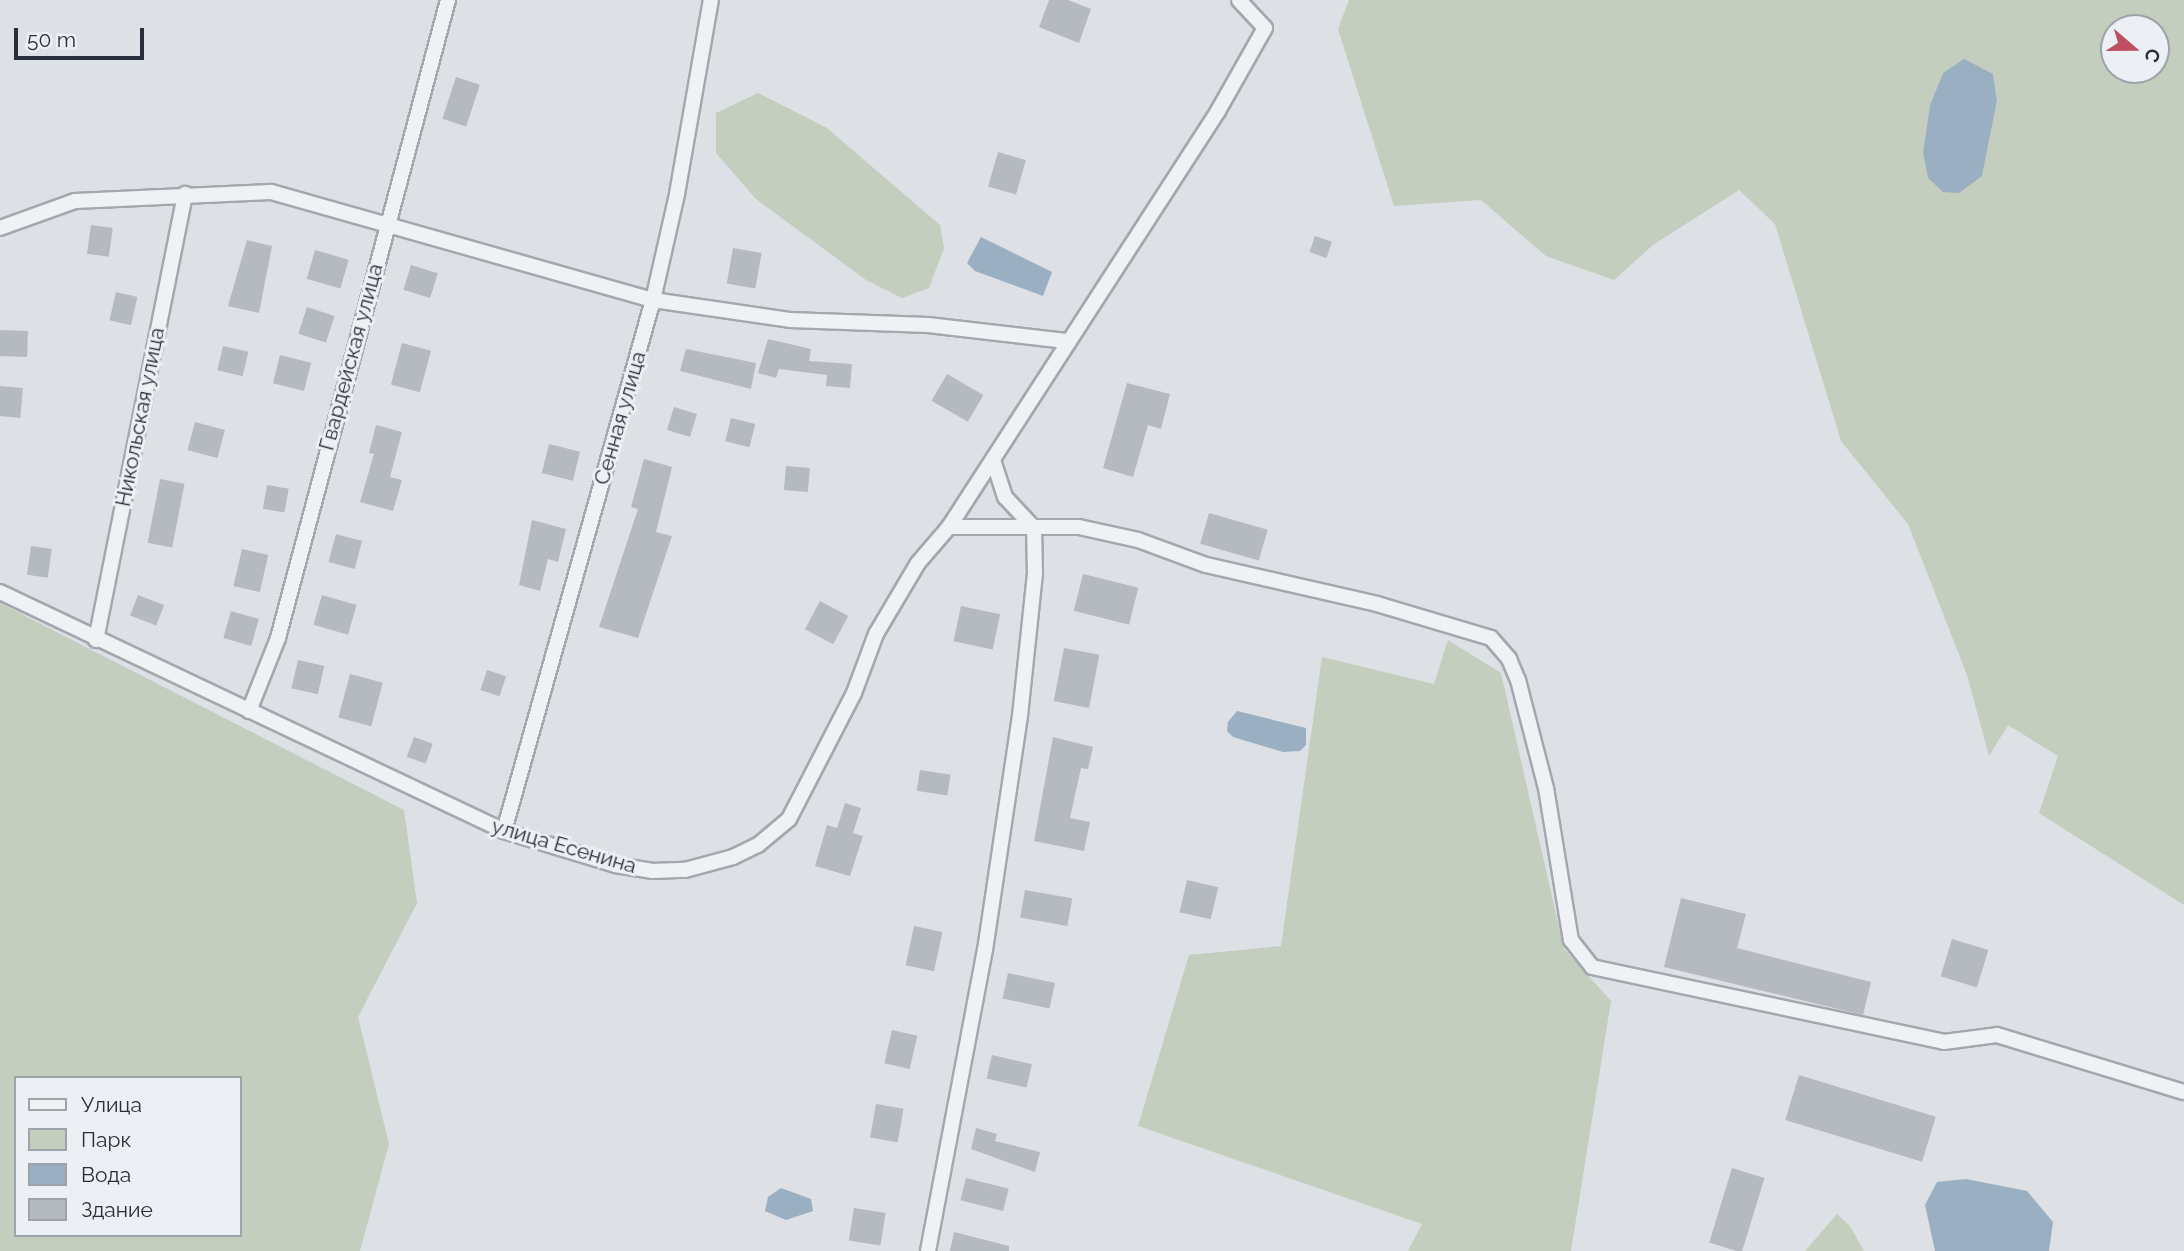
<!DOCTYPE html>
<html>
<head>
<meta charset="utf-8">
<style>
	body { margin:0 }
	#map { position:relative; width:2184px; height:1251px; overflow:hidden; background:#dde0e5; font-family:Raleway,sans-serif }
	div>[style] { position:absolute }
	.green>* { inset:0; background:#c3cebf }
	.water>* { inset:0; background:#9bafc2 }
	.building>* { inset:0; background:#b5bac1; transform-origin:0 0 }
	.roads { filter:drop-shadow(2px 0 #a3a7ae) drop-shadow(-2px 0 #a3a7ae) drop-shadow(0 2px #a3a7ae) drop-shadow(0 -2px #a3a7ae) }
	.street>* { height:14px; margin:-7px; padding:0 7px; transform-origin:7px; border-radius:7px; background:#eff1f4 }
	span { translate:-50% -50%; white-space:nowrap; text-align:center; line-height:1.15; -webkit-text-stroke:6px #eceff3; paint-order:stroke }
	.street-label { font-size:21px; color:#282f3a }
	.legend { position:absolute; left:14px; top:1076px; width:228px; height:161px; box-sizing:border-box; background:#eceff3; border:2px solid #9ea2a9; margin:0; padding:9px 12px; list-style:none; font-size:21px; color:#282f3a }
	.legend li { display:flex; align-items:center; gap:14px; height:35px }
	.legend b { width:35px; border:2px solid #9ea2a9 }
	.north { position:absolute; left:2100px; top:14px; width:70px; height:70px; box-sizing:border-box; background:#eceff3; border:2px solid #9ea2a9; border-radius:50%; rotate:110deg; font-size:19px; font-weight:700; line-height:28px; text-align:center; color:#282f3a }
	.north::after { content:''; display:block; margin:auto; width:24px; height:32px; background:#be4e61; clip-path:polygon(50% 0,100% 100%,50% 72%,0 100%) }
	.scale { position:absolute; left:14px; top:28px; width:130px; height:32px; box-sizing:border-box; border:4px solid #282f3a; border-top:0; padding-left:9px; font-size:21px; line-height:24px; white-space:nowrap; color:#282f3a; -webkit-text-stroke:5px #eceff3; paint-order:stroke }
</style>
</head>
<body>
<div id="map">
	<div class="green">
		<div style="clip-path:polygon(evenodd,1349px 0,2184px 0,2184px 905px,2039px 813px,2058px 756px,2008px 725px,1989px 756px,1967px 675px,1908px 524px,1841px 441px,1775px 224px,1739px 190px,1653px 245px,1614px 280px,1546px 256px,1481px 200px,1394px 206px,1338px 29px,1349px 0,2114px 28px,2156px 28px,2156px 70px,2114px 70px,2114px 28px,1349px 0,1943px 73px,1993px 74px,1997px 101px,1982px 176px,1923px 152px,1930px 105px,1943px 73px)"></div>
		<div style="clip-path:polygon(758px 93px,827px 128px,940px 225px,944px 248px,929px 288px,902px 298px,866px 280px,756px 199px,716px 153px,716px 113px)"></div>
		<div style="clip-path:polygon(evenodd,0 603px,404px 810px,417px 903px,358px 1017px,389px 1144px,360px 1251px,0 1251px,0 603px,16px 1078px,240px 1078px,240px 1235px,16px 1235px,16px 1078px)"></div>
		<div style="clip-path:polygon(1448px 640px,1501px 673px,1564px 949px,1611px 1001px,1571px 1251px,1408px 1251px,1422px 1224px,1138px 1126px,1189px 955px,1281px 946px,1322px 657px,1434px 684px)"></div>
		<div style="clip-path:polygon(1837px 1214px,1850px 1226px,1864px 1251px,1805px 1251px)"></div>
	</div>
	<div class="water">
		<div style="clip-path:polygon(1964px 59px,1993px 74px,1997px 101px,1982px 176px,1959px 193px,1943px 192px,1928px 178px,1923px 152px,1930px 105px,1943px 73px)"></div>
		<div style="clip-path:polygon(981px 237px,1052px 272px,1043px 296px,975px 271px,967px 263px)"></div>
		<div style="clip-path:polygon(1237px 711px,1306px 728px,1306px 745px,1300px 751px,1283px 752px,1233px 737px,1227px 731px,1228px 722px)"></div>
		<div style="clip-path:polygon(1966px 1179px,2027px 1191px,2053px 1222px,2049px 1251px,1935px 1251px,1925px 1205px,1937px 1182px)"></div>
		<div style="clip-path:polygon(781px 1188px,811px 1199px,813px 1211px,786px 1220px,765px 1211px,768px 1197px)"></div>
	</div>
	<div class="building">
		<div style="clip-path:polygon(1049px 0,1068px 0,1091px 9px,1079px 43px,1039px 27px)"></div>
		<div style="left:456px;top:77px;width:25px;height:44px;rotate:18deg"></div>
		<div style="left:998px;top:152px;width:29px;height:36px;rotate:16deg"></div>
		<div style="left:91px;top:225px;width:22px;height:29px;rotate:8deg"></div>
		<div style="left:1315px;top:236px;width:18px;height:17px;rotate:19deg"></div>
		<div style="clip-path:polygon(247px 240px,272px 246px,259px 313px,228px 306px)"></div>
		<div style="left:733px;top:248px;width:29px;height:36px;rotate:10deg"></div>
		<div style="left:315px;top:250px;width:35px;height:30px;rotate:16deg"></div>
		<div style="left:411px;top:265px;width:28px;height:26px;rotate:17deg"></div>
		<div style="left:116px;top:292px;width:22px;height:29px;rotate:13deg"></div>
		<div style="left:307px;top:307px;width:29px;height:28px;rotate:18deg"></div>
		<div style="left:0;top:330px;width:28px;height:26px;rotate:2deg"></div>
		<div style="clip-path:polygon(768px 339px,811px 349px,809px 361px,852px 364px,850px 388px,826px 386px,827px 375px,779px 369px,776px 378px,758px 373px)"></div>
		<div style="left:402px;top:343px;width:30px;height:43px;rotate:15deg"></div>
		<div style="left:223px;top:346px;width:26px;height:25px;rotate:13deg"></div>
		<div style="clip-path:polygon(686px 349px,756px 363px,751px 389px,680px 371px)"></div>
		<div style="left:280px;top:355px;width:32px;height:29px;rotate:14deg"></div>
		<div style="left:947px;top:374px;width:42px;height:31px;rotate:30deg"></div>
		<div style="clip-path:polygon(1127px 383px,1170px 394px,1161px 429px,1148px 425px,1133px 477px,1103px 468px)"></div>
		<div style="left:0;top:386px;width:23px;height:30px;rotate:5deg"></div>
		<div style="left:674px;top:407px;width:24px;height:24px;rotate:17deg"></div>
		<div style="left:731px;top:418px;width:25px;height:24px;rotate:14deg"></div>
		<div style="left:195px;top:422px;width:31px;height:29px;rotate:15deg"></div>
		<div style="clip-path:polygon(376px 425px,402px 432px,390px 477px,402px 480px,393px 511px,360px 502px,374px 454px,369px 453px)"></div>
		<div style="left:549px;top:444px;width:32px;height:30px;rotate:14deg"></div>
		<div style="clip-path:polygon(644px 459px,672px 467px,656px 532px,672px 536px,638px 638px,599px 627px,638px 509px,631px 507px)"></div>
		<div style="left:786px;top:466px;width:24px;height:24px;rotate:5deg"></div>
		<div style="left:160px;top:479px;width:25px;height:65px;rotate:11deg"></div>
		<div style="left:267px;top:485px;width:22px;height:24px;rotate:10deg"></div>
		<div style="left:1209px;top:513px;width:61px;height:32px;rotate:16deg"></div>
		<div style="clip-path:polygon(532px 520px,566px 529px,558px 562px,548px 559px,540px 591px,519px 585px)"></div>
		<div style="left:336px;top:534px;width:27px;height:29px;rotate:15deg"></div>
		<div style="left:31px;top:546px;width:21px;height:29px;rotate:8deg"></div>
		<div style="left:242px;top:549px;width:27px;height:38px;rotate:13deg"></div>
		<div style="left:1083px;top:574px;width:57px;height:38px;rotate:14deg"></div>
		<div style="left:138px;top:595px;width:28px;height:22px;rotate:21deg"></div>
		<div style="left:322px;top:595px;width:36px;height:31px;rotate:16deg"></div>
		<div style="left:820px;top:601px;width:32px;height:32px;rotate:28deg"></div>
		<div style="left:961px;top:606px;width:40px;height:36px;rotate:12deg"></div>
		<div style="left:231px;top:611px;width:29px;height:28px;rotate:16deg"></div>
		<div style="left:1064px;top:648px;width:36px;height:54px;rotate:11deg"></div>
		<div style="left:298px;top:660px;width:27px;height:29px;rotate:13deg"></div>
		<div style="left:487px;top:670px;width:20px;height:21px;rotate:18deg"></div>
		<div style="left:350px;top:674px;width:34px;height:45px;rotate:15deg"></div>
		<div style="left:414px;top:737px;width:20px;height:21px;rotate:20deg"></div>
		<div style="clip-path:polygon(1053px 737px,1093px 747px,1088px 769px,1081px 768px,1070px 818px,1090px 822px,1084px 851px,1034px 841px)"></div>
		<div style="left:920px;top:770px;width:31px;height:21px;rotate:9deg"></div>
		<div style="clip-path:polygon(845px 803px,861px 808px,853px 833px,863px 836px,850px 876px,815px 866px,827px 825px,837px 828px)"></div>
		<div style="left:1187px;top:880px;width:32px;height:33px;rotate:13deg"></div>
		<div style="left:1025px;top:890px;width:48px;height:28px;rotate:10deg"></div>
		<div style="clip-path:polygon(1681px 898px,1746px 914px,1737px 948px,1871px 982px,1863px 1015px,1664px 967px)"></div>
		<div style="left:914px;top:926px;width:29px;height:40px;rotate:12deg"></div>
		<div style="left:1952px;top:939px;width:38px;height:39px;rotate:17deg"></div>
		<div style="left:1008px;top:973px;width:48px;height:26px;rotate:12deg"></div>
		<div style="left:892px;top:1030px;width:26px;height:34px;rotate:13deg"></div>
		<div style="left:992px;top:1055px;width:41px;height:24px;rotate:13deg"></div>
		<div style="left:1799px;top:1075px;width:143px;height:47px;rotate:17deg"></div>
		<div style="left:876px;top:1104px;width:28px;height:34px;rotate:10deg"></div>
		<div style="clip-path:polygon(976px 1128px,997px 1134px,995px 1141px,1040px 1152px,1035px 1172px,971px 1149px)"></div>
		<div style="left:1732px;top:1168px;width:34px;height:78px;rotate:17deg"></div>
		<div style="left:966px;top:1178px;width:44px;height:23px;rotate:14deg"></div>
		<div style="left:854px;top:1208px;width:32px;height:33px;rotate:9deg"></div>
		<div style="clip-path:polygon(954px 1232px,1009px 1246px,1009px 1251px,950px 1251px)"></div>
	</div>
	<div class="roads">
		<div class="street">
			<div style="left:0;top:228px;width:80px;rotate:-19.8deg"></div>
			<div style="left:75px;top:201px;width:196px;rotate:-2.6deg"></div>
			<div style="left:271px;top:192px;width:397px;rotate:15.8deg"></div>
			<div style="left:653px;top:300px;width:138px;rotate:8.3deg"></div>
			<div style="left:790px;top:320px;width:138px;rotate:2.1deg"></div>
			<div style="left:928px;top:325px;width:139px;rotate:6.6deg"></div>
			<div style="left:949px;top:527px;width:130px"></div>
			<div style="left:1079px;top:527px;width:60px;rotate:12.4deg"></div>
			<div style="left:1138px;top:540px;width:72px;rotate:20.2deg"></div>
			<div style="left:1206px;top:565px;width:175px;rotate:12.8deg"></div>
			<div style="left:1377px;top:604px;width:119px;rotate:16.6deg"></div>
			<div style="left:1491px;top:638px;width:28px;rotate:49deg"></div>
			<div style="left:1509px;top:659px;width:23px;rotate:67deg"></div>
			<div style="left:1518px;top:680px;width:112px;rotate:75.5deg"></div>
			<div style="left:1546px;top:788px;width:154px;rotate:80.7deg"></div>
			<div style="left:1571px;top:940px;width:34px;rotate:52deg"></div>
			<div style="left:1592px;top:967px;width:360px;rotate:12deg"></div>
			<div style="left:1944px;top:1042px;width:53px;rotate:-7.5deg"></div>
			<div style="left:1997px;top:1035px;width:195px;rotate:17deg"></div>
			<div style="left:0;top:592px;width:558px;rotate:25.37deg"></div>
			<div style="left:504px;top:831px;width:116px;rotate:17deg"></div>
			<div style="left:615px;top:865px;width:37px;rotate:9deg"></div>
			<div style="left:652px;top:871px;width:33px;rotate:-2deg"></div>
			<div style="left:685px;top:870px;width:50px;rotate:-15.2deg"></div>
			<div style="left:733px;top:857px;width:28px;rotate:-26deg"></div>
			<div style="left:758px;top:845px;width:40px;rotate:-40deg"></div>
			<div style="left:789px;top:819px;width:142px;rotate:-62.7deg"></div>
			<div style="left:854px;top:693px;width:63px;rotate:-69.6deg"></div>
			<div style="left:876px;top:634px;width:82px;rotate:-59.4deg"></div>
			<div style="left:918px;top:563px;width:48px;rotate:-49.3deg"></div>
			<div style="left:949px;top:527px;width:495px;rotate:-57.1deg"></div>
			<div style="left:1218px;top:111px;width:95px;rotate:-60.5deg"></div>
			<div style="left:1265px;top:28px;width:38px;rotate:-133deg"></div>
			<div style="left:96px;top:640px;width:455px;rotate:-78.7deg"></div>
			<div style="left:249px;top:711px;width:79px;rotate:-68.3deg"></div>
			<div style="left:278px;top:638px;width:660px;rotate:-75.08deg"></div>
			<div style="left:504px;top:831px;width:552px;rotate:-74.33deg"></div>
			<div style="left:653px;top:300px;width:109px;rotate:-77.2deg"></div>
			<div style="left:677px;top:194px;width:197px;rotate:-80.1deg"></div>
			<div style="left:928px;top:1251px;width:306px;rotate:-79.3deg"></div>
			<div style="left:985px;top:950px;width:237px;rotate:-81.5deg"></div>
			<div style="left:1020px;top:716px;width:143px;rotate:-84deg"></div>
			<div style="left:1035px;top:574px;width:46px;rotate:-91.2deg"></div>
			<div style="left:1034px;top:528px;width:42px;rotate:-133.1deg"></div>
			<div style="left:1005px;top:497px;width:39px;rotate:-108deg"></div>
		</div>
	</div>
	<div class="street-label">
		<span style="left:351px;top:357px;rotate:-75deg">Гвардейская улица</span>
		<span style="left:140px;top:417px;rotate:-79deg">Никольская улица</span>
		<span style="left:620px;top:418px;rotate:-74deg">Сенная улица</span>
		<span style="left:564px;top:846px;rotate:16deg">улица Есенина</span>
	</div>
	<ul class="legend">
	<li><b style="height:9px;background:#eff1f4"></b>Улица</li>
	<li><b style="height:19px;background:#c3cebf"></b>Парк</li>
	<li><b style="height:19px;background:#9bafc2"></b>Вода</li>
	<li><b style="height:19px;background:#b5bac1"></b>Здание</li>
	</ul>
	<div class="north">С</div>
	<div class="scale">50 m</div>
</div>
</body>
</html>
